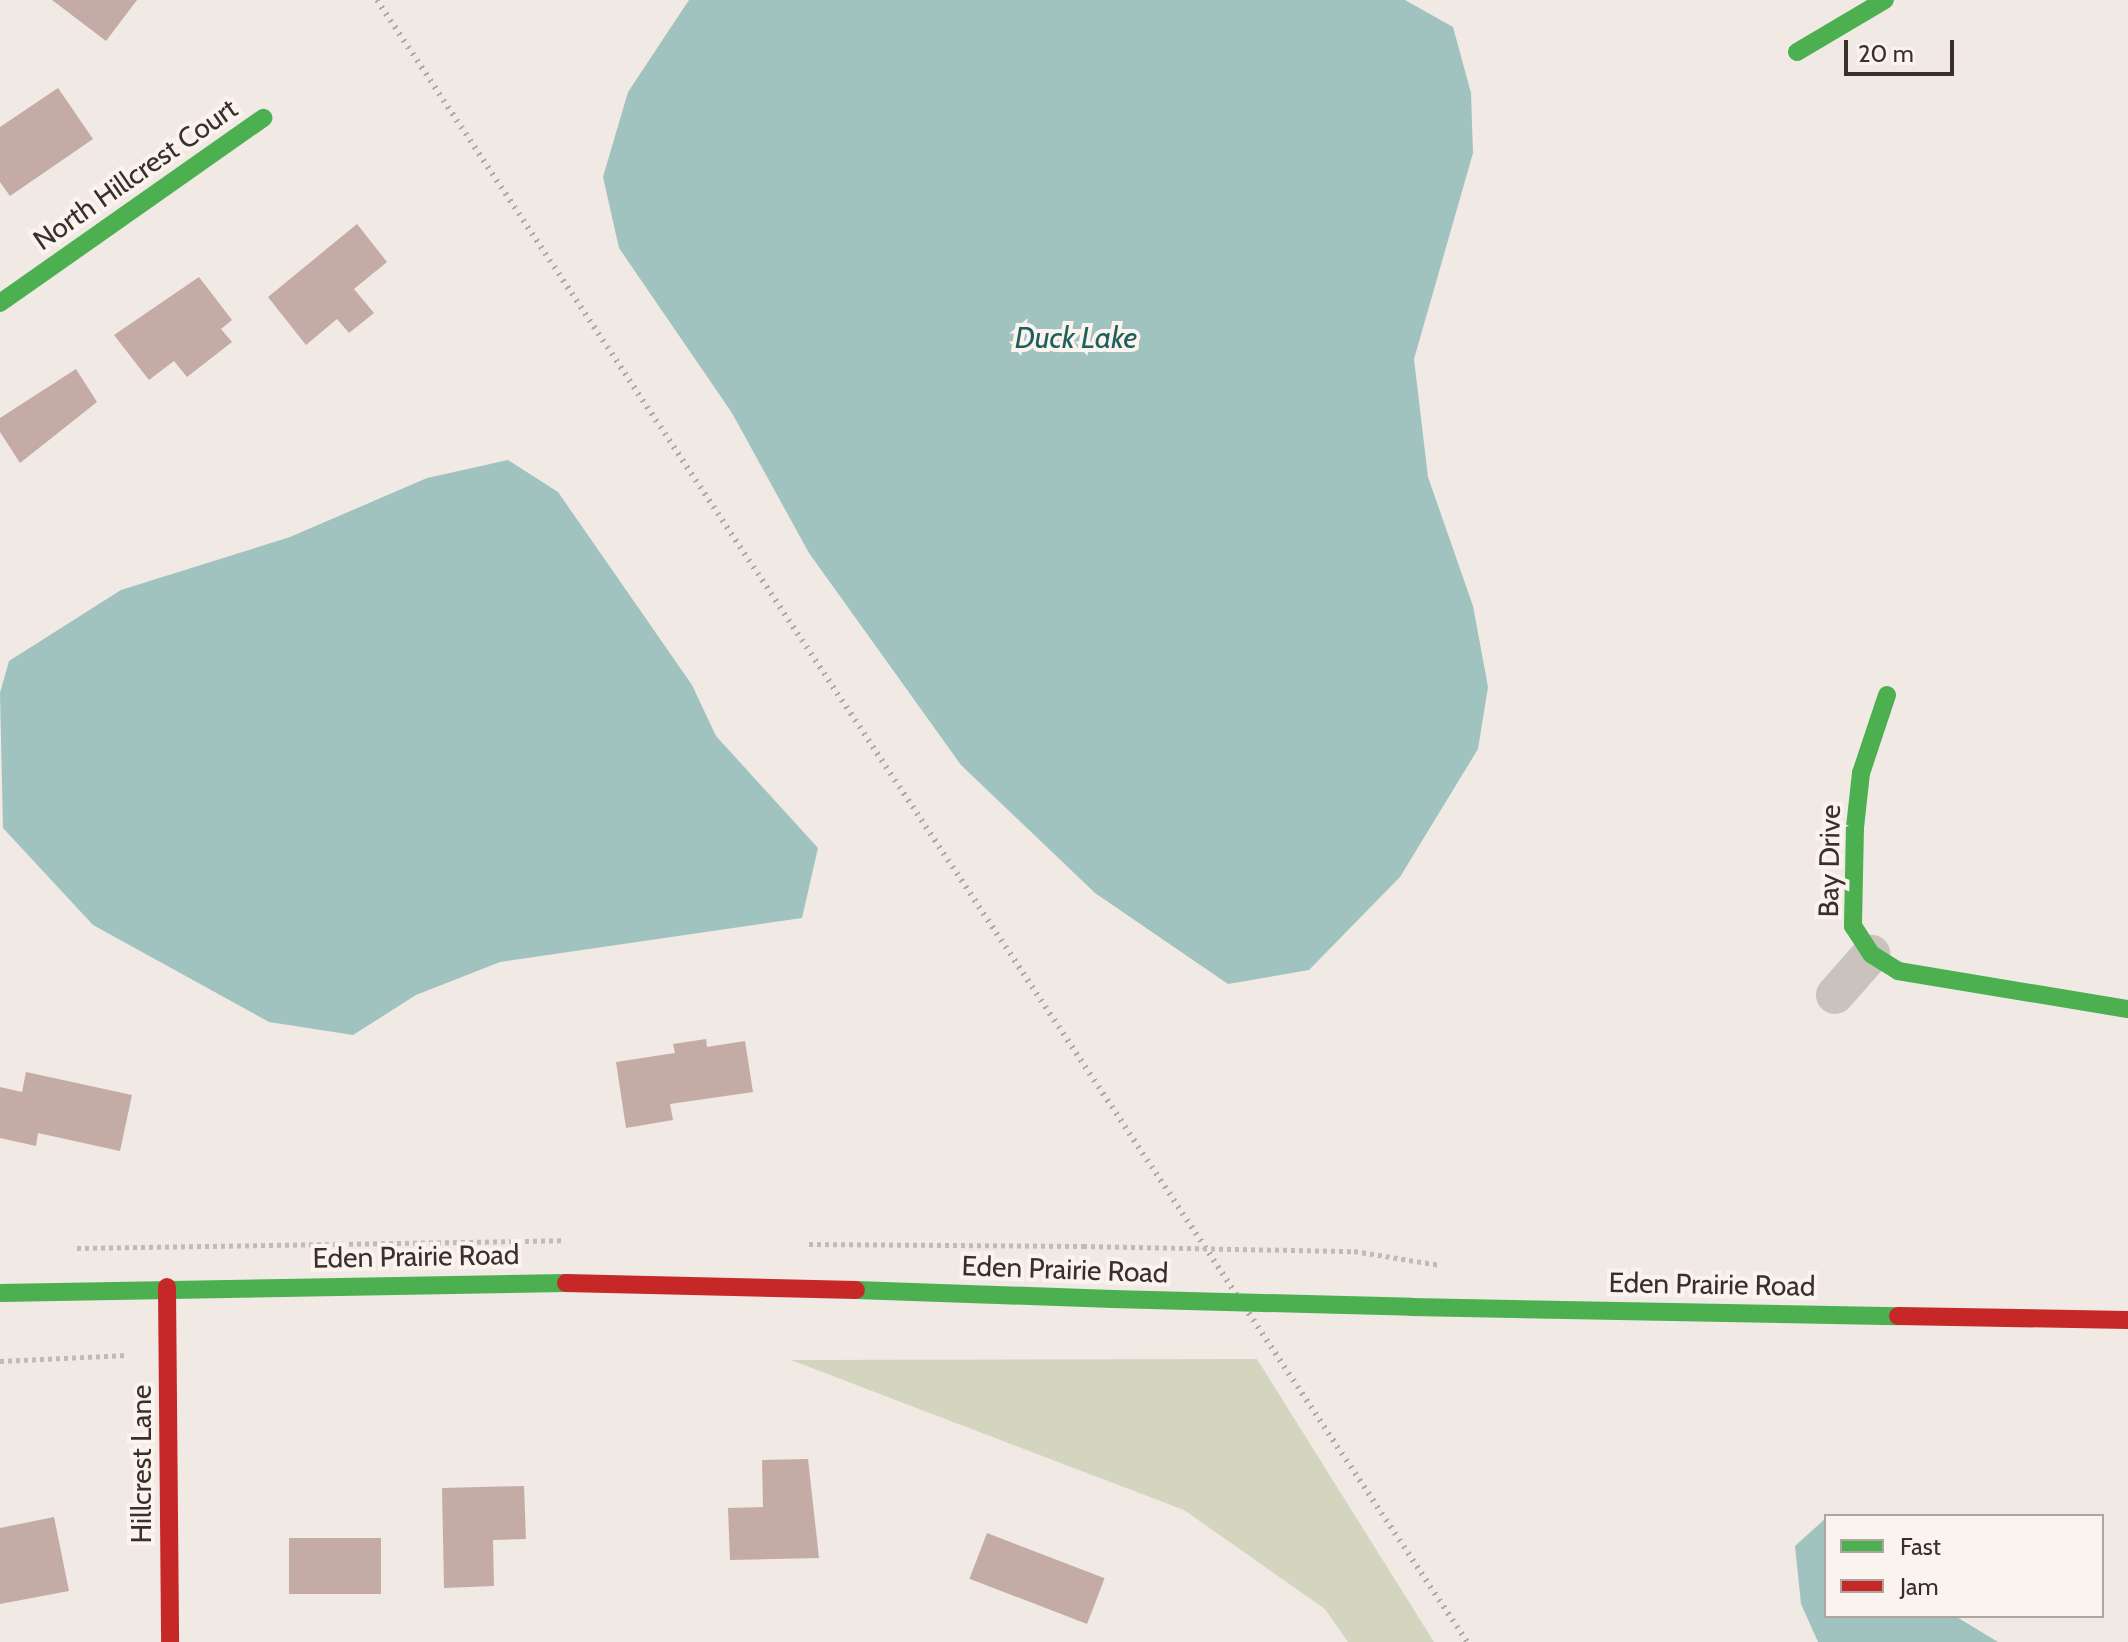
<!DOCTYPE html>
<html>
<head>
<meta charset="utf-8">
<style>
	body { margin:0 }
	#map { position:relative; width:2128px; height:1642px; overflow:hidden; background:#f0e9e4; font-family:Cabin,sans-serif }
	div>[style] { position:absolute }
	.green>* { inset:0; background:#d4d5be }
	.water>* { inset:0; background:#a0c3bf }
	.building>* { inset:0; background:#c4aba6; transform-origin:0 0 }
	.path>* { height:5px; margin-top:-2.5px; transform-origin:0; background:repeating-linear-gradient(90deg,#c2bab6 0 4px,transparent 0 8px) }
	.street>* { height:38px; margin:-19px; padding:0 19px; transform-origin:19px; border-radius:19px; background:#cac2bd }
	.fast>* { height:18px; margin:-9px; padding:0 9px; transform-origin:9px; border-radius:9px; background:#4caf50 }
	.jam>* { height:18px; margin:-9px; padding:0 9px; transform-origin:9px; border-radius:9px; background:#c62828 }
	.rail>* { height:6px; margin-top:-3px; transform-origin:0; background:repeating-linear-gradient(90deg,#b1aba8 0 2px,transparent 0 8px) }
	.path-bridge>* { height:5px; margin-top:-2.5px; transform-origin:0; background:repeating-linear-gradient(90deg,#c2bab6 0 4px,transparent 0 8px) }
	.fast-bridge>* { height:18px; margin:-9px; padding:0 9px; transform-origin:9px; border-radius:9px; background:#4caf50 }
	span { translate:-50% -50%; white-space:nowrap; text-align:center; line-height:1.15; -webkit-text-stroke:8px #fbf3ee; paint-order:stroke }
	.street-label { font-size:28px; color:#3b2e2b }
	.water-label { font-size:30px; color:#1d605c; font-style:italic }
	.legend { position:absolute; left:1824px; top:1514px; width:280px; height:104px; box-sizing:border-box; background:#fbf3ee; border:2px solid #aea4a0; margin:0; padding:10px 14px; list-style:none; font-size:24px; color:#3b2e2b }
	.legend li { display:flex; align-items:center; gap:16px; height:40px }
	.legend b { width:40px; border:2px solid #aea4a0 }
	.scale { position:absolute; left:1844px; top:40px; width:110px; height:36px; box-sizing:border-box; border:4px solid #3b2e2b; border-top:0; padding-left:10px; font-size:24px; line-height:28px; white-space:nowrap; color:#3b2e2b; -webkit-text-stroke:6px #fbf3ee; paint-order:stroke }
</style>
</head>
<body>
<div id="map">
	<div class="green">
		<div style="clip-path:polygon(1257px 1359px,1434px 1642px,1348px 1642px,1325px 1609px,1184px 1510px,791px 1360px)"></div>
	</div>
	<div class="water">
		<div style="clip-path:polygon(689px 0,1405px 0,1453px 27px,1471px 93px,1473px 153px,1414px 359px,1428px 477px,1473px 606px,1488px 687px,1478px 749px,1400px 877px,1309px 970px,1228px 984px,1095px 893px,961px 765px,809px 553px,732px 413px,619px 248px,603px 177px,628px 92px)"></div>
		<div style="clip-path:polygon(508px 460px,558px 492px,692px 685px,716px 736px,818px 848px,802px 918px,500px 962px,416px 995px,353px 1035px,269px 1022px,93px 925px,3px 828px,0 693px,9px 661px,121px 590px,290px 537px,427px 478px)"></div>
		<div style="clip-path:polygon(1826px 1518px,1826px 1616px,1955px 1616px,1998px 1642px,1818px 1642px,1801px 1604px,1795px 1546px)"></div>
	</div>
	<div class="building">
		<div style="clip-path:polygon(52px 0,137px 0,106px 41px)"></div>
		<div style="clip-path:polygon(58px 88px,93px 139px,10px 196px,0 182px,0 127px)"></div>
		<div style="clip-path:polygon(357px 224px,387px 262px,354px 289px,374px 313px,349px 333px,337px 319px,306px 345px,268px 297px)"></div>
		<div style="clip-path:polygon(199px 277px,232px 320px,221px 329px,232px 342px,187px 377px,174px 361px,149px 380px,114px 335px)"></div>
		<div style="clip-path:polygon(76px 369px,97px 402px,20px 463px,0 432px,0 418px)"></div>
		<div style="clip-path:polygon(706px 1039px,707px 1047px,745px 1041px,753px 1092px,670px 1104px,673px 1120px,626px 1128px,616px 1062px,675px 1053px,673px 1044px)"></div>
		<div style="clip-path:polygon(26px 1072px,132px 1095px,120px 1151px,38px 1133px,36px 1146px,0 1138px,0 1087px,22px 1092px)"></div>
		<div style="clip-path:polygon(808px 1459px,819px 1558px,730px 1560px,728px 1508px,763px 1507px,762px 1460px)"></div>
		<div style="clip-path:polygon(524px 1486px,526px 1539px,493px 1540px,494px 1586px,444px 1588px,442px 1488px)"></div>
		<div style="clip-path:polygon(54px 1517px,69px 1591px,0 1604px,0 1528px)"></div>
		<div style="left:987px;top:1533px;width:126px;height:49px;rotate:21deg"></div>
		<div style="left:289px;top:1538px;width:92px;height:56px"></div>
	</div>
	<div class="path">
		<div style="left:809px;top:1244px;width:274px;rotate:0.4deg"></div>
		<div style="left:77px;top:1248px;width:486px;rotate:-0.9deg"></div>
		<div style="left:1354px;top:1251px;width:87px;rotate:9.2deg"></div>
		<div style="left:0;top:1361px;width:127px;rotate:-2.7deg"></div>
	</div>
	<div class="street">
		<div style="left:1835px;top:995px;width:55px;rotate:-48.7deg"></div>
	</div>
	<div class="fast">
		<div style="left:1797px;top:52px;width:102px;rotate:-30.6deg"></div>
		<div style="left:0;top:303px;width:322px;rotate:-35.1deg"></div>
		<div style="left:1887px;top:695px;width:82px;rotate:108.4deg"></div>
		<div style="left:1861px;top:773px;width:54px;rotate:96.3deg"></div>
		<div style="left:1855px;top:827px;width:99px;rotate:91.2deg"></div>
		<div style="left:1853px;top:926px;width:33px;rotate:57deg"></div>
		<div style="left:1871px;top:954px;width:32px;rotate:32deg"></div>
		<div style="left:1898px;top:971px;width:233px;rotate:9.4deg"></div>
		<div style="left:856px;top:1290px;width:257px;rotate:2deg"></div>
		<div style="left:0;top:1293px;width:566px;rotate:-1.01deg"></div>
		<div style="left:1412px;top:1307px;width:486px;rotate:1.1deg"></div>
	</div>
	<div class="jam">
		<div style="left:566px;top:1283px;width:290px;rotate:1.4deg"></div>
		<div style="left:167px;top:1287px;width:355px;rotate:89.5deg"></div>
		<div style="left:1898px;top:1316px;width:230px;rotate:1deg"></div>
	</div>
	<div class="rail">
		<div style="left:377px;top:0;width:1971px;rotate:56.42deg"></div>
	</div>
	<div class="path-bridge">
		<div style="left:1083px;top:1246px;width:271px;rotate:1.1deg"></div>
	</div>
	<div class="fast-bridge">
		<div style="left:1113px;top:1299px;width:299px;rotate:1.5deg"></div>
	</div>
	<div class="street-label">
		<span style="left:135px;top:174px;rotate:-35deg">North Hillcrest Court</span>
		<span style="left:1829px;top:861px;rotate:-89deg">Bay Drive</span>
		<span style="left:416px;top:1256px;rotate:-1deg">Eden Prairie Road</span>
		<span style="left:1065px;top:1269px;rotate:2deg">Eden Prairie Road</span>
		<span style="left:1712px;top:1284px;rotate:1deg">Eden Prairie Road</span>
		<span style="left:141px;top:1464px;rotate:-90deg">Hillcrest Lane</span>
	</div>
	<div class="water-label">
		<span style="left:1076px;top:338px">Duck Lake</span>
	</div>
	<ul class="legend">
	<li><b style="height:10px;background:#4caf50"></b>Fast</li>
	<li><b style="height:10px;background:#c62828"></b>Jam</li>
	</ul>
	<div class="scale">20 m</div>
</div>
</body>
</html>
